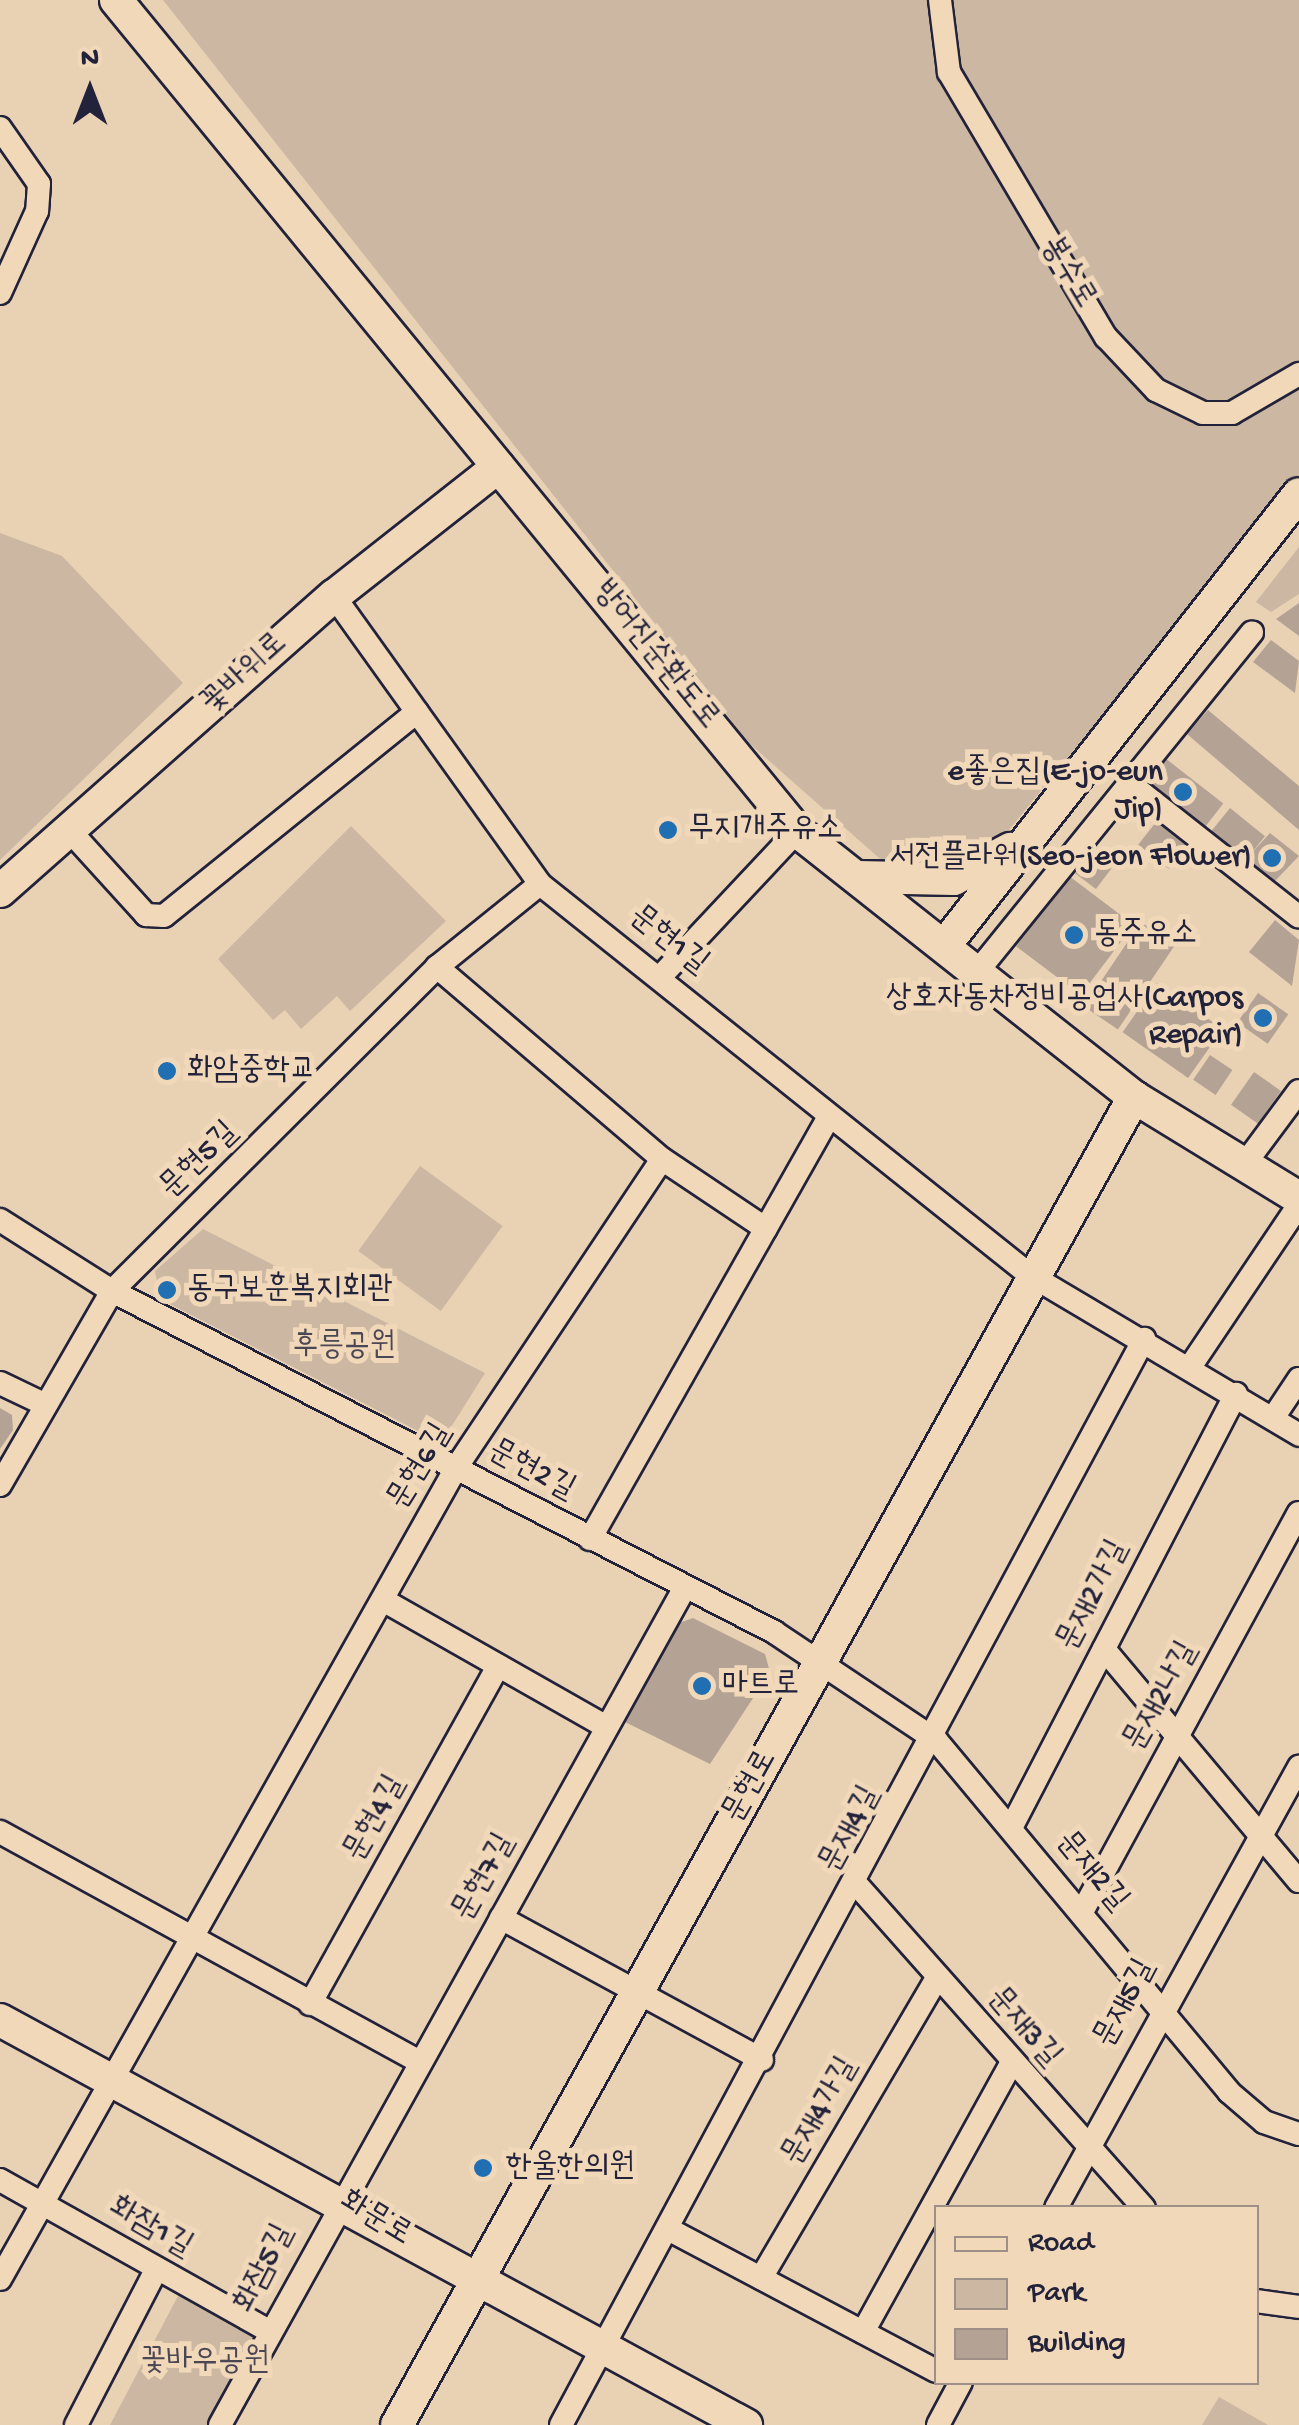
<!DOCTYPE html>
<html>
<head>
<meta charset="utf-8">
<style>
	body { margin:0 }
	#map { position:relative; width:1299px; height:2425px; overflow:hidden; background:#e9d1b4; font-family:"Gochi Hand","Poor Story",sans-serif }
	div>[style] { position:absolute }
	.green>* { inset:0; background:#cbb7a2; transform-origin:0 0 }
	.building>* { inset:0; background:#b4a394; transform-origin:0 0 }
	.roads { filter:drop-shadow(2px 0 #22223b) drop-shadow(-2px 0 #22223b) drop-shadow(0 2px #22223b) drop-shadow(0 -2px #22223b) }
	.street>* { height:22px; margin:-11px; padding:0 11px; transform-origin:11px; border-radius:11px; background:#f1d8b9 }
	.secondary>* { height:32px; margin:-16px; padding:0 16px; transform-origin:16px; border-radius:16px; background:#f1d8b9 }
	.dots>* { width:28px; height:28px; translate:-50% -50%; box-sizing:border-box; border:5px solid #f1d8b9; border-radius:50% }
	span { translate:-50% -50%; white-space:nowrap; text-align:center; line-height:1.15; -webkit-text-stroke:10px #f1d8b9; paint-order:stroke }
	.street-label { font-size:32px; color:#22223b }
	.poi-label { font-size:32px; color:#22223b }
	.right { translate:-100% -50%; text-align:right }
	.left { translate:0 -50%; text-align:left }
	.park-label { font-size:32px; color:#4c4755 }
	.legend { position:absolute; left:934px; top:2205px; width:325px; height:180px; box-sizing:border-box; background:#f1d8b9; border:2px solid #9e8f87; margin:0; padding:12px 18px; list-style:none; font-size:30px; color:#22223b }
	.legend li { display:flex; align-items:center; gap:20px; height:50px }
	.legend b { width:50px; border:2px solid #9e8f87 }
	.north { position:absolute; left:40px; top:40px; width:100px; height:100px; -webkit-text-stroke:8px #f1d8b9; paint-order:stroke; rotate:0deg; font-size:28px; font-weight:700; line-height:40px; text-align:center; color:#22223b }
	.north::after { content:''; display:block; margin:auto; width:35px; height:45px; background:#22223b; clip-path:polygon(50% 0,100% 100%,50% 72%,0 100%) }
</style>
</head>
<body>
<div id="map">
	<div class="green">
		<div style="clip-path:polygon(163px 0,1299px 0,1299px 474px,986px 858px,940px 877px,887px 865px,749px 743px)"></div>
		<div style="clip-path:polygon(0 533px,62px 556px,183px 683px,0 860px)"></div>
		<div style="clip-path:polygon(1299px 547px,1299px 594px,1271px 612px,1256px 602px)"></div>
		<div style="clip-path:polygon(351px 826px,446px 921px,350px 1011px,337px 996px,301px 1029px,285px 1010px,273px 1020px,218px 959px)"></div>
		<div style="left:420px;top:1166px;width:102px;height:105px;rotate:36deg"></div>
		<div style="clip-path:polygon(203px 1229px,485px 1373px,448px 1432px,428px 1436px,160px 1299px,155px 1271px)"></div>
		<div style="clip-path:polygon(194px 2291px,277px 2343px,233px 2425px,110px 2425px,178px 2296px)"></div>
		<div style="clip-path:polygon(1219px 2397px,1268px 2425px,1202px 2425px)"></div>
	</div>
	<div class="building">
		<div style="clip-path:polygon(1299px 603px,1299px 636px,1276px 619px)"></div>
		<div style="clip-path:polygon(1271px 640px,1299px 661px,1295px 693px,1253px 662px)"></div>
		<div style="clip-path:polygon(1208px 710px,1299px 786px,1299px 830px,1187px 734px)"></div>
		<div style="left:1165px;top:758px;width:74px;height:32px;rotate:38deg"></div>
		<div style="left:1230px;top:808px;width:45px;height:33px;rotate:39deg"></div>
		<div style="left:1156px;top:822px;width:39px;height:29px;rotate:38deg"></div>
		<div style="clip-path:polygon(1270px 833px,1299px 856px,1274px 882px,1245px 860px)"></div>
		<div style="left:1095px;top:847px;width:26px;height:33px;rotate:37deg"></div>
		<div style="left:1069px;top:876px;width:81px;height:88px;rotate:37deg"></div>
		<div style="clip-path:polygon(1275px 920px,1299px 940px,1292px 986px,1249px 952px)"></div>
		<div style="left:1141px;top:922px;width:41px;height:102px;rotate:34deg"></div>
		<div style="left:1157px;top:983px;width:80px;height:60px;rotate:35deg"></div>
		<div style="left:1258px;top:993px;width:37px;height:36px;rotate:35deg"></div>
		<div style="left:1210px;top:1055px;width:27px;height:30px;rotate:34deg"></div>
		<div style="left:1254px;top:1072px;width:33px;height:40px;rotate:35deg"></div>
		<div style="clip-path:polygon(0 1408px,12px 1415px,13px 1430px,0 1449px)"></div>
		<div style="clip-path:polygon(693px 1618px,765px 1654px,770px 1672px,710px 1764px,625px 1722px,679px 1623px)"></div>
	</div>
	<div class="roads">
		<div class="street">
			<div style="left:940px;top:0;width:73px;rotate:82.9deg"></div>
			<div style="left:949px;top:72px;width:308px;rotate:59.4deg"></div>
			<div style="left:1106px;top:337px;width:73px;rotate:46.7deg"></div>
			<div style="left:1156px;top:390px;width:52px;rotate:26.1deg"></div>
			<div style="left:1203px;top:413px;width:29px"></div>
			<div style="left:1232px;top:413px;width:78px;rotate:-30.2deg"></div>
			<div style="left:0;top:128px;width:68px;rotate:55.1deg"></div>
			<div style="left:39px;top:184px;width:27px;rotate:94deg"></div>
			<div style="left:37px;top:211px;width:90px;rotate:114.3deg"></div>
			<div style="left:334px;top:596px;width:354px;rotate:54.4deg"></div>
			<div style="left:540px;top:884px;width:627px;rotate:38.59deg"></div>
			<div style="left:1030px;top:1275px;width:313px;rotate:30.7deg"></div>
			<div style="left:1129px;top:783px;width:216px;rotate:38.2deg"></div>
			<div style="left:69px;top:830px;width:115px;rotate:47.8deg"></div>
			<div style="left:146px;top:915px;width:18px;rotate:3deg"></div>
			<div style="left:164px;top:916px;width:325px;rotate:-38.9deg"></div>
			<div style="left:977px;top:972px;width:437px;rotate:-51deg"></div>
			<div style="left:662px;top:975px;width:197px;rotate:-46.8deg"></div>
			<div style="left:662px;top:1159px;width:125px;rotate:33.9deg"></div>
			<div style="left:1244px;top:1165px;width:92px;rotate:-53.4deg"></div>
			<div style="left:0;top:1220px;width:133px;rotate:32.4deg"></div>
			<div style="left:112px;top:1291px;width:745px;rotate:27.25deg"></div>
			<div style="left:774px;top:1632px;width:195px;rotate:33.7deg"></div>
			<div style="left:936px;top:1740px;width:458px;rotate:50.2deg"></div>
			<div style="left:1229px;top:2092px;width:46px;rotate:40.6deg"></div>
			<div style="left:1264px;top:2122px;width:37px;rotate:19deg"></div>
			<div style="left:1192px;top:1364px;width:192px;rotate:-56.1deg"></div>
			<div style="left:0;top:1383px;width:49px;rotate:25.5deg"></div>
			<div style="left:1273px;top:1418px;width:47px;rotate:-56.3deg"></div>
			<div style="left:0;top:1485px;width:224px;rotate:-60deg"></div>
			<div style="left:112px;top:1291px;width:459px;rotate:-44.9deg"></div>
			<div style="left:437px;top:967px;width:132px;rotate:-38.9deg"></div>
			<div style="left:590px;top:1539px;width:485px;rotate:-60.5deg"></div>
			<div style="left:383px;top:1600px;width:257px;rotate:29.6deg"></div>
			<div style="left:1104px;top:1649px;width:303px;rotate:50deg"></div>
			<div style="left:1011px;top:1828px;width:489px;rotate:-62.6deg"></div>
			<div style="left:0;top:1832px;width:479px;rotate:28.7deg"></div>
			<div style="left:858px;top:1886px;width:431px;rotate:48.4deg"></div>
			<div style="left:1082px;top:1912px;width:454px;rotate:-61.5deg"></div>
			<div style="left:501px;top:1918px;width:297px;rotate:28.5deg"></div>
			<div style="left:310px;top:2004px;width:387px;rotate:-60.9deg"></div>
			<div style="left:0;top:2180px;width:308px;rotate:29.3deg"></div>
			<div style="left:1056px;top:2208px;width:504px;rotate:-61.14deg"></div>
			<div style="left:668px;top:2229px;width:303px;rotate:27.9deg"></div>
			<div style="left:761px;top:2278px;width:348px;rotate:-59.6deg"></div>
			<div style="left:0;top:2279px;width:930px;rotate:-60.65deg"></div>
			<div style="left:456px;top:1468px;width:371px;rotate:-56.3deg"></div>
			<div style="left:662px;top:1159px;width:296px;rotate:-139.5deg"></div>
			<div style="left:1256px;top:2301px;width:43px;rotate:7.9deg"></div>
			<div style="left:863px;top:2332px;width:306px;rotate:-61.1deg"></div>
			<div style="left:76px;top:2425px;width:174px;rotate:-62.7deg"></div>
			<div style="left:220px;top:2425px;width:956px;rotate:-60.97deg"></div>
			<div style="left:561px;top:2425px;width:1233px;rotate:-61.77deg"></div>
			<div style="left:938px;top:2425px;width:49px;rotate:-61.9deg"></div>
		</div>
		<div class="secondary">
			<div style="left:116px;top:0;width:1074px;rotate:50.67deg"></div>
			<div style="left:797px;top:831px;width:429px;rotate:38.3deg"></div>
			<div style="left:1134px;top:1097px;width:193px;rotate:31.5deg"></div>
			<div style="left:858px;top:877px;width:96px;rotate:1.2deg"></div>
			<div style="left:954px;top:879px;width:64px;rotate:-28.2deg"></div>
			<div style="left:0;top:891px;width:446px;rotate:-41.5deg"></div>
			<div style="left:334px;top:596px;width:209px;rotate:-38.2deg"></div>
			<div style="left:945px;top:945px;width:573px;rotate:-51.87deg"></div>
			<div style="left:0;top:2020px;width:849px;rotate:28.5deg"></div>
			<div style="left:397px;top:2425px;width:1519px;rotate:-60.97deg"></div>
		</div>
	</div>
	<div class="dots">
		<div style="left:1183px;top:792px;background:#1f6fb2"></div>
		<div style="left:668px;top:830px;background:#1f6fb2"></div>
		<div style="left:1272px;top:858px;background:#1f6fb2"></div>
		<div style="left:1074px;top:935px;background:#1f6fb2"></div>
		<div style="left:1263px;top:1018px;background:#1f6fb2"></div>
		<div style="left:167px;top:1071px;background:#1f6fb2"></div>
		<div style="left:167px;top:1290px;background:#1f6fb2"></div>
		<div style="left:702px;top:1686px;background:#1f6fb2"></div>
		<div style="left:483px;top:2168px;background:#1f6fb2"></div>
	</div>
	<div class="street-label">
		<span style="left:1067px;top:273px;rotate:59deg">봉수로</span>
		<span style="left:655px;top:656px;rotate:51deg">방어진순환도로</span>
		<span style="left:245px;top:674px;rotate:-42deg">꽃바위로</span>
		<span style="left:668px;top:941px;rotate:38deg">문현1길</span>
		<span style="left:200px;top:1161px;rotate:-44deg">문현5길</span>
		<span style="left:421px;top:1467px;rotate:-59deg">문현6길</span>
		<span style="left:531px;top:1471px;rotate:28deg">문현2길</span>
		<span style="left:1094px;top:1596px;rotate:-63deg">문재2가길</span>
		<span style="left:1162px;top:1697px;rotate:-61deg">문재2나길</span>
		<span style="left:751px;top:1787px;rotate:-61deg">문현로</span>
		<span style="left:376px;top:1819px;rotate:-61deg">문현4길</span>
		<span style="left:851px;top:1830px;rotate:-62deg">문재4길</span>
		<span style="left:1091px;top:1872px;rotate:50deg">문재2길</span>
		<span style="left:485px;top:1878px;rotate:-61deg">문현7길</span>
		<span style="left:1126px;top:2004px;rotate:-62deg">문재5길</span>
		<span style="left:1023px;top:2028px;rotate:49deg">문재3길</span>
		<span style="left:821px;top:2112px;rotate:-60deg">문재4가길</span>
		<span style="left:375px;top:2219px;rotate:31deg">화문로</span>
		<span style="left:150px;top:2228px;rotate:30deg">화잠1길</span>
		<span style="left:265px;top:2269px;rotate:-63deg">화잠5길</span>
	</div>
	<div class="poi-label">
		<span class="right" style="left:1163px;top:792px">e좋은집(E-jo-eun<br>Jip)</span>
		<span class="left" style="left:688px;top:830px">무지개주유소</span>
		<span class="right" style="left:1252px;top:858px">서전플라워(Seo-jeon Flower)</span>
		<span class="left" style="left:1094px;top:935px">동주유소</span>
		<span class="right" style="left:1243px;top:1018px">상호자동차정비공업사(Carpos<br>Repair)</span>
		<span class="left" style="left:187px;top:1071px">화암중학교</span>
		<span class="left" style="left:187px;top:1290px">동구보훈복지회관</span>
		<span class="left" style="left:722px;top:1686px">마트로</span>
		<span class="left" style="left:506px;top:2168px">한울한의원</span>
	</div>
	<div class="park-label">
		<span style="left:344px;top:1347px">후릉공원</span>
		<span style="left:205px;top:2362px">꽃바우공원</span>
	</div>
	<ul class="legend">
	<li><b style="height:12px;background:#f1d8b9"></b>Road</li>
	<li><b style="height:28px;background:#cbb7a2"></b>Park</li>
	<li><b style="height:28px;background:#b4a394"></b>Building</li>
	</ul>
	<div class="north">N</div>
</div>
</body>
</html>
